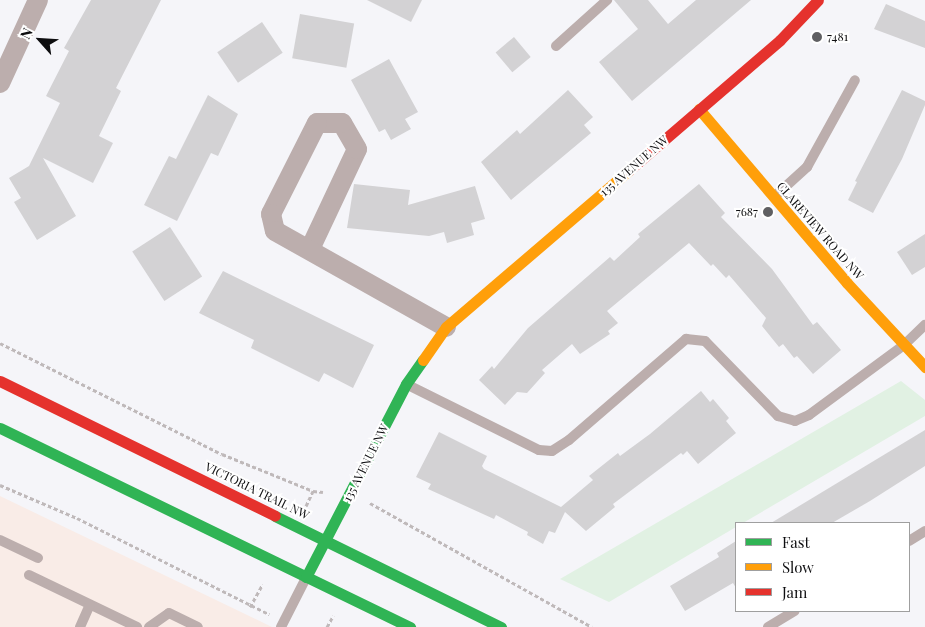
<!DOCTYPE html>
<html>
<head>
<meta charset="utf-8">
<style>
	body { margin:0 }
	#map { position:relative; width:925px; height:627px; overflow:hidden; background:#f5f5f9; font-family:"Playfair Display",serif }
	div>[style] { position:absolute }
	.commercial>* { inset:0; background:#f9ece7 }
	.green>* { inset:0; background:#e1f1e3 }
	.building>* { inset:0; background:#d3d2d4; transform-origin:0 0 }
	.path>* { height:3px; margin-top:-1.5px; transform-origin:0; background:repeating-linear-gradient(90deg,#bfb9ba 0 4px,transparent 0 6.5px) }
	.lane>* { height:10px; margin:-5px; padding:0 5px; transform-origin:5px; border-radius:5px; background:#bcaead }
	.street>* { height:20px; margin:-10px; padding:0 10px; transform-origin:10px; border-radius:10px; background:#bcaead }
	.fast>* { height:11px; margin:-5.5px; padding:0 5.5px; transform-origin:5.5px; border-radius:5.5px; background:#30b455 }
	.slow>* { height:11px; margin:-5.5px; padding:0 5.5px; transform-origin:5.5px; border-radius:5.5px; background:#ff9f0a }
	.jam>* { height:11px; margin:-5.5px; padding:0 5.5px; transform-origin:5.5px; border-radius:5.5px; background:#e5322d }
	.dots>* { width:14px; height:14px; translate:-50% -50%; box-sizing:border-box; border:2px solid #fff; border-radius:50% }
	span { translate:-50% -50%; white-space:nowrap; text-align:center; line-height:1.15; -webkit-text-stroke:4px #fff; paint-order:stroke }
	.poi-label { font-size:12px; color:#0e0e10 }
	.left { translate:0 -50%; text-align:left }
	.right { translate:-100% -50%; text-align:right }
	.street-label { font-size:12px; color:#0e0e10 }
	.legend { position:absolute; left:735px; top:522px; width:175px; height:90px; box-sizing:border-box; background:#fff; border:1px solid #9f9f9f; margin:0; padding:6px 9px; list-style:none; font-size:15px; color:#0e0e10 }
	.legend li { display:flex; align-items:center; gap:10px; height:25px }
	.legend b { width:25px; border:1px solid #9f9f9f }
	.north { position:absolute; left:15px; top:15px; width:50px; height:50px; -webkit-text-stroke:4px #fff; paint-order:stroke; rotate:296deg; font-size:14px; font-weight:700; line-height:20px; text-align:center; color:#0e0e10 }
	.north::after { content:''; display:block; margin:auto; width:18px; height:22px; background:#0e0e10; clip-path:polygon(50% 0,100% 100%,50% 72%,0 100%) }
</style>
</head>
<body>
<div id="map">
	<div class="commercial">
		<i style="clip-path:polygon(0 496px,272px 627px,0 627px)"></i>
	</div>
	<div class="green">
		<i style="clip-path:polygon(901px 381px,925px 400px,925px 416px,743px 523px,736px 523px,736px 527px,609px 602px,560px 579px)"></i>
	</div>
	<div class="building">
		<i style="clip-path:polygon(91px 0,161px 0,116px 88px,121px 91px,99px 136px,113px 143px,93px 183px,43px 158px,76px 216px,37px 240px,14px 202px,21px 198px,9px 178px,29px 166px,60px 103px,46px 96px,69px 51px,64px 48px)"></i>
		<i style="clip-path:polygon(367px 0,422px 0,411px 22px)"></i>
		<i style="clip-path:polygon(614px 0,648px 0,668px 24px,696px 0,751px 0,632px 101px,599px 62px,638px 29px)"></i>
		<i style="clip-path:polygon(886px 4px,925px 21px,925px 48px,874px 29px)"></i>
		<i style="left:300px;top:14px;width:55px;height:45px;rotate:10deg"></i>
		<i style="left:262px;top:22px;width:37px;height:54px;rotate:56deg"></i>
		<i style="left:514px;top:37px;width:26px;height:24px;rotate:50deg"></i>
		<i style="clip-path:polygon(389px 59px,418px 112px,405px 119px,411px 129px,391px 140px,385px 129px,379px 132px,351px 80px)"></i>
		<i style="clip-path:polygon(568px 90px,593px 117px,584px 125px,591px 133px,511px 200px,481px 162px,517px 130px,520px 134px)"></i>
		<i style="clip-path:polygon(902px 90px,925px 101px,925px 105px,902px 159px,873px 213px,848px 200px,857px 182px,855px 181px)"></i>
		<i style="clip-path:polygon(208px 95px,238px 114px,218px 156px,211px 153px,177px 221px,144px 205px,169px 156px,176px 159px)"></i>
		<i style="clip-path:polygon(354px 184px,410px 190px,408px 205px,475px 186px,485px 219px,471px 223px,474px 235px,447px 243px,444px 232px,429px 236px,347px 228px)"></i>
		<i style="clip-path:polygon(699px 184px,725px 213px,721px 217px,772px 269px,813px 325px,817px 322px,841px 350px,813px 374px,797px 356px,794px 358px,783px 344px,779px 347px,762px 326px,766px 318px,729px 275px,726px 278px,713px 264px,711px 266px,689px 243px,607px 311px,618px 323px,608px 331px,610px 334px,580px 354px,572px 344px,542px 370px,545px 373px,527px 393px,517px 392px,505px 405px,479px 380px,492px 366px,494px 369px,528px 328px,610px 257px,614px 261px,640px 237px,638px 234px)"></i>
		<i style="left:170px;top:227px;width:59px;height:45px;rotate:57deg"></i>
		<i style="clip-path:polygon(925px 234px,925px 267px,912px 275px,897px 252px)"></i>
		<i style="clip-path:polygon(223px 271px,374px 345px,353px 388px,324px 373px,319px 382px,251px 348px,254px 340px,199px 313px)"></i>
		<i style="clip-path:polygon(701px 391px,710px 402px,713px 399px,729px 418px,726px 421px,736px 433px,698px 464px,687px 451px,683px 455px,681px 453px,613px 504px,615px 507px,586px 531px,565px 512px,555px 533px,549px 531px,543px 544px,527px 535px,528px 532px,496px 515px,494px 519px,428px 489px,431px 484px,416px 477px,439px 432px,487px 456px,482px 466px,484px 469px,561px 507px,593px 480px,589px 476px,618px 453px,620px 456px,650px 434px)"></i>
		<i style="clip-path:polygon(925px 430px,925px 466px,870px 501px,832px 523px,771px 523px)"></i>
		<i style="clip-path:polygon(736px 541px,736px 588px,733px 583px,685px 611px,670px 586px,719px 557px,717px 553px)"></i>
	</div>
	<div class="path">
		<i style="left:0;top:343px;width:248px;rotate:26.6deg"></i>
		<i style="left:222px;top:454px;width:98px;rotate:22.1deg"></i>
		<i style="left:313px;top:491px;width:10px;rotate:6deg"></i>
		<i style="left:0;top:485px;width:84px;rotate:23.2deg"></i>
		<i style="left:77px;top:518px;width:215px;rotate:26.6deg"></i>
		<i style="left:370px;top:503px;width:254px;rotate:29.2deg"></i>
		<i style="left:306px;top:506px;width:17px;rotate:-65deg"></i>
		<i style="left:250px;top:607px;width:26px;rotate:-61deg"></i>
		<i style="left:327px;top:627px;width:13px;rotate:-61deg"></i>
	</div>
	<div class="lane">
		<i style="left:556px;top:46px;width:69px;rotate:-42deg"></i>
		<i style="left:774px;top:197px;width:45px;rotate:-42.3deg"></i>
		<i style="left:807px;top:167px;width:99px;rotate:-61.1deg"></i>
		<i style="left:408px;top:385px;width:146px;rotate:26.4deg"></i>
		<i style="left:539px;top:450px;width:13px;rotate:4deg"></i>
		<i style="left:552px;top:451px;width:20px;rotate:-33deg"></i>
		<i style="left:569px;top:440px;width:155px;rotate:-40.8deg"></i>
		<i style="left:686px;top:339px;width:19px;rotate:6deg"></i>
		<i style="left:705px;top:341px;width:105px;rotate:45.8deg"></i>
		<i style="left:778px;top:416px;width:18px;rotate:16deg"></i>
		<i style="left:795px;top:421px;width:15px;rotate:-23deg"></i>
		<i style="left:809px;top:415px;width:118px;rotate:-36.4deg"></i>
		<i style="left:904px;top:345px;width:29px;rotate:-44deg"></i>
		<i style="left:0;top:540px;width:42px;rotate:25.3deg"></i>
		<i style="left:909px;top:541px;width:19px;rotate:-32deg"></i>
		<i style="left:29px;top:575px;width:120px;rotate:25.7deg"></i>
		<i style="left:80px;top:627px;width:24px;rotate:-66deg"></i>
		<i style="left:149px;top:627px;width:24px;rotate:-35deg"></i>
		<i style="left:169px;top:613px;width:32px;rotate:26deg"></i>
		<i style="left:281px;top:627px;width:55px;rotate:-63deg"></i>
		<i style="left:768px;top:627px;width:31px;rotate:-31deg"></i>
	</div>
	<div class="street">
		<i style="left:0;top:83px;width:91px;rotate:-65.4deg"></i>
		<i style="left:310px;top:249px;width:110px;rotate:-64.8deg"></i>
		<i style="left:357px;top:149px;width:30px;rotate:-120deg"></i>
		<i style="left:342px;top:123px;width:25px;rotate:180deg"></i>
		<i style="left:317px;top:123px;width:102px;rotate:116.8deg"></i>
		<i style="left:271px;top:214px;width:17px;rotate:77deg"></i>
		<i style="left:275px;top:231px;width:196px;rotate:29.3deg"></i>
	</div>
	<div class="fast">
		<i style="left:0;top:428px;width:456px;rotate:25.9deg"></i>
		<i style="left:275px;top:516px;width:252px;rotate:26.2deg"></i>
		<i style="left:306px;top:577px;width:217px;rotate:-62.6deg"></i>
		<i style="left:406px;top:384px;width:29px;rotate:-55deg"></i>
	</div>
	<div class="slow">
		<i style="left:699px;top:109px;width:228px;rotate:49.6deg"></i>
		<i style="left:847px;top:283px;width:115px;rotate:47.1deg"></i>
		<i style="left:423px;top:360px;width:40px;rotate:-55.1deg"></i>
		<i style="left:446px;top:327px;width:241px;rotate:-40.6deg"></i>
	</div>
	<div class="jam">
		<i style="left:629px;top:170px;width:199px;rotate:-40.7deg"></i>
		<i style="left:780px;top:40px;width:55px;rotate:-46.5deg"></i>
		<i style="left:0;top:381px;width:306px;rotate:26.1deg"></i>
	</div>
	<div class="dots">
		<i style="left:817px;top:37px;background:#5f5f62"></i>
		<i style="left:768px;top:212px;background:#5f5f62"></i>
	</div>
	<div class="poi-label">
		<span class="left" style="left:827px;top:37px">7481</span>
		<span class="right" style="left:758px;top:212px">7687</span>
	</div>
	<div class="street-label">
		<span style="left:634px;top:166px;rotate:-41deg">135 AVENUE NW</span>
		<span style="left:820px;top:231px;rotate:49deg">CLAREVIEW ROAD NW</span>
		<span style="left:366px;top:463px;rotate:-63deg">135 AVENUE NW</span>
		<span style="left:257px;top:491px;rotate:26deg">VICTORIA TRAIL NW</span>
	</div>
	<ul class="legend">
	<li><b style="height:6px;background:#30b455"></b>Fast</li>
	<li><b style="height:6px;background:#ff9f0a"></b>Slow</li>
	<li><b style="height:6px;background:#e5322d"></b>Jam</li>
	</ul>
	<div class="north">N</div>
</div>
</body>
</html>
